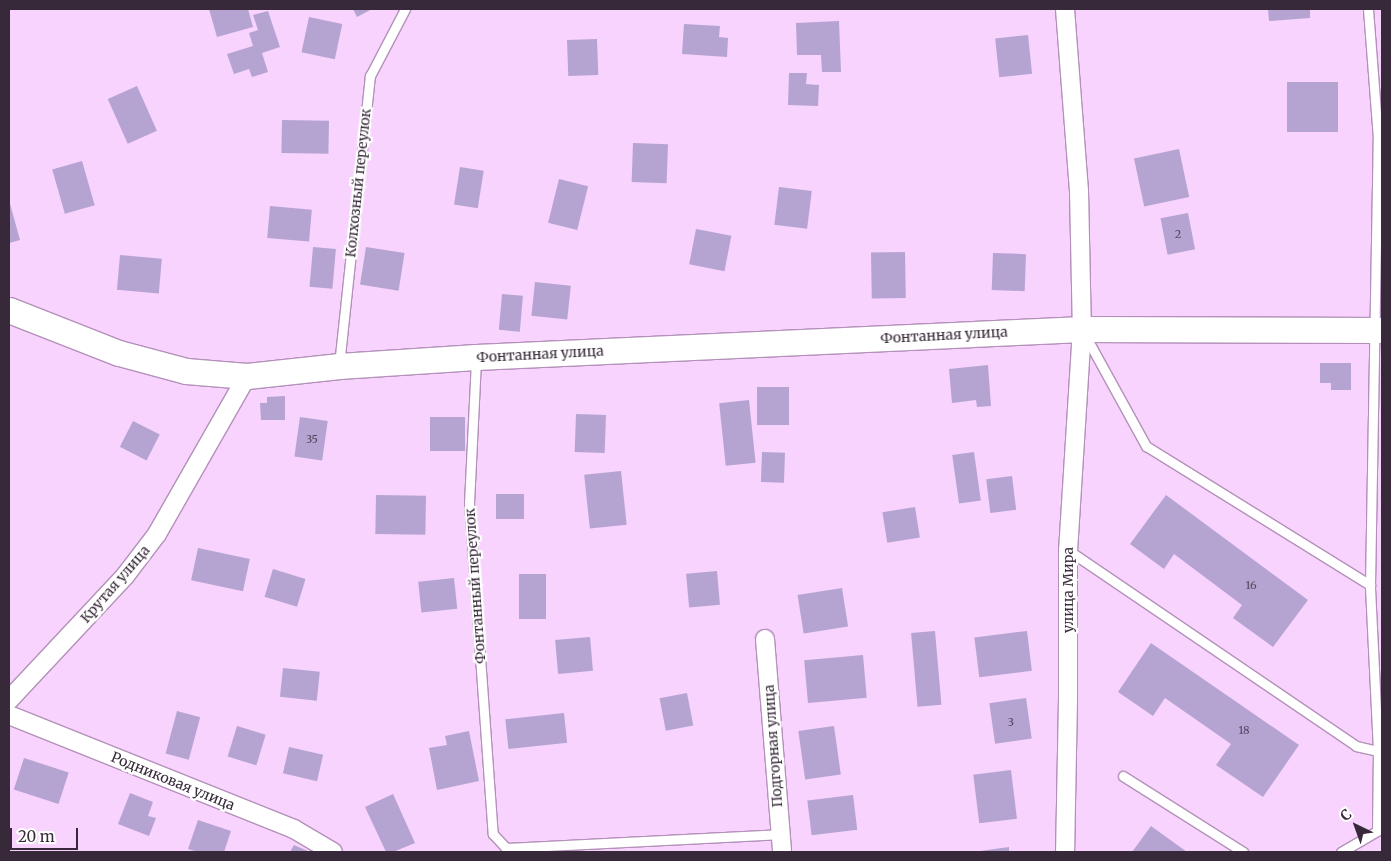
<!DOCTYPE html>
<html>
<head>
<meta charset="utf-8">
<style>
	body { margin:0 }
	#map { position:relative; width:1391px; height:861px; overflow:hidden; background:#f7d3fd; font-family:Merriweather,serif }
	div>[style] { position:absolute }
	.building>* { inset:0; background:#b5a4d2; transform-origin:0 0 }
	.roads { filter:drop-shadow(1px 0 #b391b9) drop-shadow(-1px 0 #b391b9) drop-shadow(0 1px #b391b9) drop-shadow(0 -1px #b391b9) }
	.lane>* { height:9px; margin:-4.5px; padding:0 4.5px; transform-origin:4.5px; border-radius:4.5px; background:#fff }
	.street>* { height:18px; margin:-9px; padding:0 9px; transform-origin:9px; border-radius:9px; background:#fff }
	.secondary>* { height:25px; margin:-12.5px; padding:0 12.5px; transform-origin:12.5px; border-radius:12.5px; background:#fff }
	span { translate:-50% -50%; white-space:nowrap; text-align:center; line-height:1.15; -webkit-text-stroke:4.5px #fff; paint-order:stroke }
	.number-label { font-size:11px; color:#56485f }
	.number-label span { -webkit-text-stroke-width:0 }
	.street-label { font-size:14px; color:#372939 }
	.frame { position:absolute; inset:0; border:10px solid #372939; pointer-events:none }
	.north { position:absolute; left:1331px; top:801px; width:50px; height:50px; -webkit-text-stroke:4px #fff; paint-order:stroke; rotate:318deg; font-size:14px; font-weight:700; line-height:20px; text-align:center; color:#372939 }
	.north::after { content:''; display:block; margin:auto; width:18px; height:22px; background:#372939; clip-path:polygon(50% 0,100% 100%,50% 72%,0 100%) }
	.scale { position:absolute; left:10px; top:828px; width:68px; height:22px; box-sizing:border-box; border:2px solid #372939; border-top:0; padding-left:6px; font-size:15px; line-height:18px; white-space:nowrap; color:#372939; -webkit-text-stroke:4px #fff; paint-order:stroke }
</style>
</head>
<body>
<div id="map">
	<div class="building">
		<i style="clip-path:polygon(209px 9px,248px 9px,253px 27px,217px 37px)"></i>
		<i style="clip-path:polygon(353px 9px,372px 9px,357px 17px)"></i>
		<i style="clip-path:polygon(1268px 9px,1310px 9px,1310px 18px,1269px 21px)"></i>
		<i style="clip-path:polygon(268px 11px,280px 47px,262px 53px,268px 72px,252px 77px,249px 69px,234px 74px,227px 54px,253px 46px,249px 33px,258px 30px,253px 15px)"></i>
		<i style="left:309px;top:17px;width:34px;height:36px;rotate:12deg"></i>
		<i style="clip-path:polygon(839px 21px,841px 72px,822px 72px,821px 55px,797px 55px,796px 23px)"></i>
		<i style="clip-path:polygon(684px 24px,720px 26px,719px 37px,728px 38px,727px 57px,682px 54px)"></i>
		<i style="left:1028px;top:35px;width:39px;height:33px;rotate:84deg"></i>
		<i style="left:597px;top:39px;width:36px;height:30px;rotate:88deg"></i>
		<i style="clip-path:polygon(789px 73px,807px 73px,806px 84px,819px 85px,818px 106px,788px 105px)"></i>
		<i style="left:1338px;top:82px;width:50px;height:51px;rotate:90deg"></i>
		<i style="left:137px;top:86px;width:49px;height:32px;rotate:66deg"></i>
		<i style="left:282px;top:120px;width:47px;height:33px;rotate:1deg"></i>
		<i style="left:633px;top:143px;width:35px;height:39px;rotate:2deg"></i>
		<i style="left:1179px;top:149px;width:49px;height:46px;rotate:78deg"></i>
		<i style="left:82px;top:161px;width:46px;height:31px;rotate:74deg"></i>
		<i style="left:460px;top:167px;width:24px;height:38px;rotate:9deg"></i>
		<i style="left:559px;top:179px;width:30px;height:45px;rotate:14deg"></i>
		<i style="left:779px;top:187px;width:33px;height:38px;rotate:7deg"></i>
		<i style="clip-path:polygon(9px 200px,20px 240px,9px 243px)"></i>
		<i style="left:270px;top:206px;width:42px;height:32px;rotate:5deg"></i>
		<i style="left:1188px;top:213px;width:37px;height:28px;rotate:79deg"></i>
		<i style="left:696px;top:229px;width:36px;height:36px;rotate:11deg"></i>
		<i style="left:313px;top:247px;width:23px;height:40px;rotate:5deg"></i>
		<i style="left:366px;top:247px;width:39px;height:38px;rotate:9deg"></i>
		<i style="left:905px;top:252px;width:46px;height:34px;rotate:89deg"></i>
		<i style="left:993px;top:253px;width:33px;height:37px;rotate:2deg"></i>
		<i style="left:120px;top:255px;width:42px;height:35px;rotate:5deg"></i>
		<i style="left:535px;top:282px;width:36px;height:34px;rotate:6deg"></i>
		<i style="left:502px;top:294px;width:21px;height:36px;rotate:5deg"></i>
		<i style="clip-path:polygon(1320px 363px,1351px 363px,1351px 390px,1331px 390px,1331px 383px,1320px 383px)"></i>
		<i style="clip-path:polygon(988px 365px,991px 406px,977px 407px,976px 400px,952px 403px,949px 369px)"></i>
		<i style="left:757px;top:387px;width:32px;height:38px"></i>
		<i style="clip-path:polygon(285px 396px,285px 420px,261px 420px,260px 403px,267px 403px,267px 397px)"></i>
		<i style="left:749px;top:400px;width:63px;height:30px;rotate:84deg"></i>
		<i style="left:576px;top:414px;width:30px;height:38px;rotate:2deg"></i>
		<i style="left:300px;top:417px;width:28px;height:40px;rotate:8deg"></i>
		<i style="left:465px;top:417px;width:34px;height:35px;rotate:90deg"></i>
		<i style="left:133px;top:421px;width:30px;height:29px;rotate:27deg"></i>
		<i style="left:762px;top:452px;width:23px;height:30px;rotate:2deg"></i>
		<i style="left:974px;top:452px;width:49px;height:22px;rotate:82deg"></i>
		<i style="left:621px;top:471px;width:54px;height:37px;rotate:84deg"></i>
		<i style="left:1012px;top:476px;width:34px;height:26px;rotate:83deg"></i>
		<i style="left:496px;top:494px;width:28px;height:25px"></i>
		<i style="left:376px;top:495px;width:50px;height:39px;rotate:1deg"></i>
		<i style="clip-path:polygon(1166px 495px,1308px 600px,1273px 647px,1233px 618px,1242px 605px,1174px 554px,1164px 569px,1130px 544px)"></i>
		<i style="left:915px;top:507px;width:31px;height:33px;rotate:81deg"></i>
		<i style="left:198px;top:548px;width:53px;height:33px;rotate:12deg"></i>
		<i style="left:273px;top:569px;width:34px;height:29px;rotate:17deg"></i>
		<i style="left:717px;top:571px;width:34px;height:31px;rotate:85deg"></i>
		<i style="left:519px;top:574px;width:27px;height:45px"></i>
		<i style="left:454px;top:578px;width:31px;height:36px;rotate:84deg"></i>
		<i style="left:842px;top:588px;width:39px;height:45px;rotate:81deg"></i>
		<i style="left:935px;top:631px;width:74px;height:24px;rotate:85deg"></i>
		<i style="left:1027px;top:631px;width:40px;height:53px;rotate:83deg"></i>
		<i style="left:590px;top:637px;width:34px;height:35px;rotate:85deg"></i>
		<i style="clip-path:polygon(1151px 643px,1299px 745px,1263px 797px,1216px 765px,1231px 744px,1165px 698px,1153px 716px,1118px 692px)"></i>
		<i style="left:863px;top:655px;width:43px;height:59px;rotate:85deg"></i>
		<i style="left:283px;top:668px;width:37px;height:29px;rotate:6deg"></i>
		<i style="left:687px;top:693px;width:33px;height:28px;rotate:79deg"></i>
		<i style="left:1026px;top:698px;width:41px;height:37px;rotate:82deg"></i>
		<i style="left:177px;top:711px;width:24px;height:44px;rotate:15deg"></i>
		<i style="left:564px;top:713px;width:30px;height:59px;rotate:84deg"></i>
		<i style="left:237px;top:726px;width:30px;height:32px;rotate:17deg"></i>
		<i style="left:834px;top:726px;width:49px;height:36px;rotate:82deg"></i>
		<i style="clip-path:polygon(469px 731px,479px 781px,437px 790px,429px 748px,447px 745px,445px 736px)"></i>
		<i style="left:289px;top:747px;width:35px;height:27px;rotate:13deg"></i>
		<i style="left:24px;top:758px;width:47px;height:33px;rotate:18deg"></i>
		<i style="left:1011px;top:770px;width:49px;height:38px;rotate:83deg"></i>
		<i style="clip-path:polygon(130px 793px,153px 802px,148px 816px,156px 818px,149px 836px,118px 824px)"></i>
		<i style="clip-path:polygon(393px 794px,415px 843px,393px 852px,386px 852px,365px 807px)"></i>
		<i style="left:853px;top:795px;width:35px;height:46px;rotate:83deg"></i>
		<i style="clip-path:polygon(198px 820px,231px 831px,224px 852px,198px 852px,188px 849px)"></i>
		<i style="clip-path:polygon(1151px 826px,1187px 852px,1132px 852px)"></i>
		<i style="clip-path:polygon(294px 845px,310px 852px,290px 852px)"></i>
		<i style="clip-path:polygon(1009px 847px,1009px 852px,980px 852px,980px 851px)"></i>
	</div>
	<div class="roads">
		<div class="lane">
			<i style="left:1085px;top:335px;width:127px;rotate:61.2deg"></i>
			<i style="left:1146px;top:446px;width:264px;rotate:31.8deg"></i>
			<i style="left:476px;top:360px;width:143px;rotate:92.8deg"></i>
			<i style="left:469px;top:503px;width:332px;rotate:85.9deg"></i>
			<i style="left:493px;top:834px;width:19px;rotate:47deg"></i>
			<i style="left:506px;top:848px;width:273px;rotate:-2.9deg"></i>
			<i style="left:339px;top:365px;width:291px;rotate:-83.9deg"></i>
			<i style="left:370px;top:76px;width:76px;rotate:-62.4deg"></i>
			<i style="left:1068px;top:550px;width:348px;rotate:34.2deg"></i>
			<i style="left:1356px;top:746px;width:23px;rotate:13deg"></i>
			<i style="left:1123px;top:776px;width:142px;rotate:32.3deg"></i>
			<i style="left:1341px;top:852px;width:42px;rotate:-30.3deg"></i>
			<i style="left:1377px;top:831px;width:80px;rotate:-89.3deg"></i>
			<i style="left:1378px;top:751px;width:166px;rotate:-92.8deg"></i>
			<i style="left:1370px;top:585px;width:446px;rotate:-89deg"></i>
			<i style="left:1378px;top:139px;width:130px;rotate:-94.4deg"></i>
		</div>
		<div class="street">
			<i style="left:1065px;top:9px;width:183px;rotate:85.6deg"></i>
			<i style="left:1079px;top:191px;width:138px;rotate:88.8deg"></i>
			<i style="left:1082px;top:329px;width:221px;rotate:93.6deg"></i>
			<i style="left:1068px;top:550px;width:149px;rotate:90deg"></i>
			<i style="left:1068px;top:699px;width:153px;rotate:91.1deg"></i>
			<i style="left:765px;top:639px;width:214px;rotate:85.4deg"></i>
			<i style="left:9px;top:700px;width:170px;rotate:-46.9deg"></i>
			<i style="left:125px;top:576px;width:53px;rotate:-52.7deg"></i>
			<i style="left:157px;top:534px;width:182px;rotate:-60.3deg"></i>
			<i style="left:9px;top:715px;width:307px;rotate:21.8deg"></i>
			<i style="left:294px;top:829px;width:45px;rotate:30.5deg"></i>
		</div>
		<div class="secondary">
			<i style="left:9px;top:310px;width:118px;rotate:21.4deg"></i>
			<i style="left:119px;top:353px;width:69px;rotate:15deg"></i>
			<i style="left:186px;top:371px;width:61px;rotate:4.7deg"></i>
			<i style="left:247px;top:376px;width:93px;rotate:-6.2deg"></i>
			<i style="left:339px;top:366px;width:137px;rotate:-3.8deg"></i>
			<i style="left:476px;top:357px;width:607px;rotate:-2.65deg"></i>
			<i style="left:1082px;top:329px;width:300px;rotate:0.2deg"></i>
		</div>
	</div>
	<div class="number-label">
		<span style="left:1178px;top:234px">2</span>
		<span style="left:312px;top:439px">35</span>
		<span style="left:1251px;top:585px">16</span>
		<span style="left:1011px;top:722px">3</span>
		<span style="left:1244px;top:730px">18</span>
	</div>
	<div class="street-label">
		<span style="left:358px;top:183px;rotate:-84deg">Колхозный переулок</span>
		<span style="left:944px;top:335px;rotate:-3deg">Фонтанная улица</span>
		<span style="left:540px;top:354px;rotate:-3deg">Фонтанная улица</span>
		<span style="left:115px;top:584px;rotate:-49deg">Крутая улица</span>
		<span style="left:475px;top:586px;rotate:-94deg">Фонтанный переулок</span>
		<span style="left:1068px;top:590px;rotate:-90deg">улица Мира</span>
		<span style="left:773px;top:746px;rotate:-94deg">Подгорная улица</span>
		<span style="left:173px;top:781px;rotate:22deg">Родниковая улица</span>
	</div>
	<div class="frame"></div>
	<div class="north">С</div>
	<div class="scale">20 m</div>
</div>
</body>
</html>
